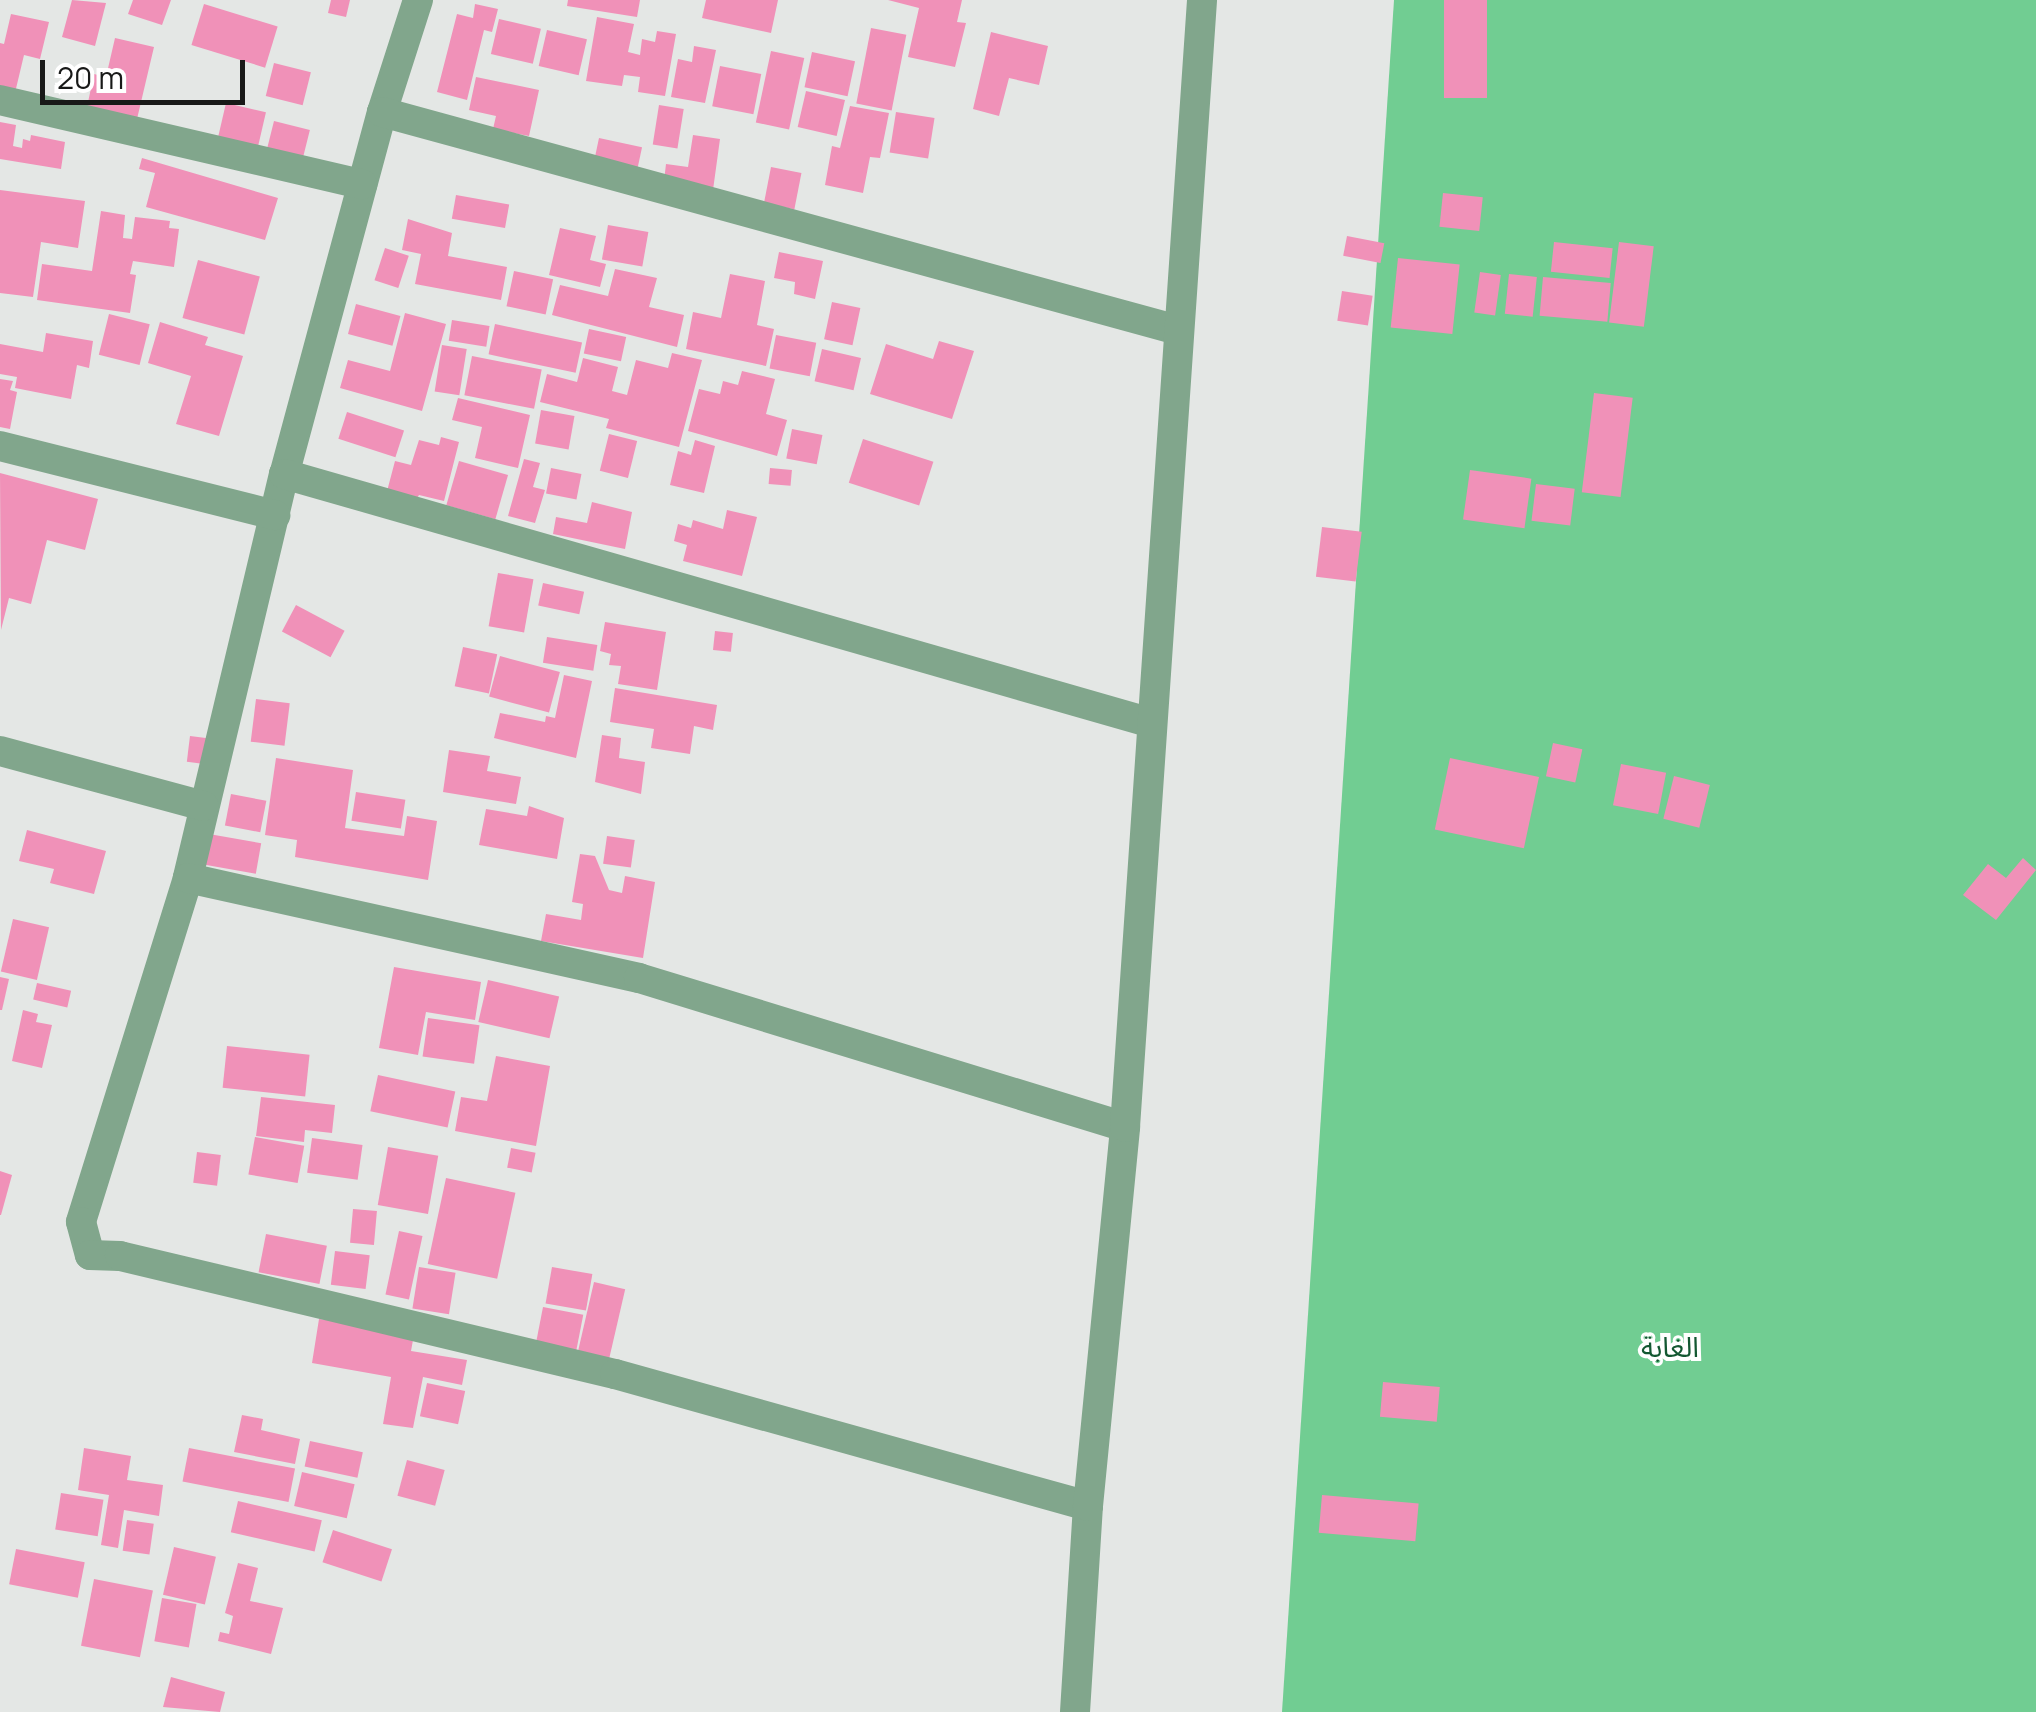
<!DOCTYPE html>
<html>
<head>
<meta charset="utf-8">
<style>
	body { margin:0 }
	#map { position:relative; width:2036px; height:1712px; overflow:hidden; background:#e4e7e5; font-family:Manrope,"Noto Sans Arabic",sans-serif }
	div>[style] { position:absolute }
	.forest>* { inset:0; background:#71cd92 }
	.building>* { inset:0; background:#f091b8; transform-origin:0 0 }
	.minor>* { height:30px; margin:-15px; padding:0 15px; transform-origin:15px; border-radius:15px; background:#81a68c }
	span { translate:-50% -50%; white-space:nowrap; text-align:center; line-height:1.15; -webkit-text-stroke:8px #fff; paint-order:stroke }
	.park-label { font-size:28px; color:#135832 }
	.scale { position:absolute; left:40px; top:60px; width:205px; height:45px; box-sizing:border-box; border:5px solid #181918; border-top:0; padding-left:12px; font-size:30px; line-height:35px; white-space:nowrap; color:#181918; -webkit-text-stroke:8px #fff; paint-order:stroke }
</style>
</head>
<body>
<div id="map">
	<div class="forest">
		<i style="clip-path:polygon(1394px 0,2036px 0,2036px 1712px,1282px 1712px)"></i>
	</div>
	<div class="building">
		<i style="clip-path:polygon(72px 0,106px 3px,95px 46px,62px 37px)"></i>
		<i style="clip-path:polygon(133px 0,171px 0,162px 25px,128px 14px)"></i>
		<i style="clip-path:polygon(331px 0,350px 0,346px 17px,328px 13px)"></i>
		<i style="clip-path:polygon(568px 0,640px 0,637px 17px,567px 6px)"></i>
		<i style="clip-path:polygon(706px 0,778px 0,771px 33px,702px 18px)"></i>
		<i style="clip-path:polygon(962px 0,957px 22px,966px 23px,955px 67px,908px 57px,919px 8px,888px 0)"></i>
		<i style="left:1444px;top:0;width:43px;height:98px"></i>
		<i style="left:204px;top:4px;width:77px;height:43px;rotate:17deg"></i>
		<i style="clip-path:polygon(475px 4px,498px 9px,492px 32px,484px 30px,467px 100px,437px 92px,457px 14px,473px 18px)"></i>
		<i style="clip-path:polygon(11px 14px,49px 22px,40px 59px,24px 55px,14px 97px,0 94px,0 43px,4px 44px)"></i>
		<i style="clip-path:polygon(597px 17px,634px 24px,628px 52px,640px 55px,642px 39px,655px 42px,657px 31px,676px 34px,665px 96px,638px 92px,640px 77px,624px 75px,622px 86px,586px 81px)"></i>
		<i style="left:499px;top:19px;width:43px;height:36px;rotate:13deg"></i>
		<i style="left:871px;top:28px;width:36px;height:77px;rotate:11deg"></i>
		<i style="left:547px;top:30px;width:41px;height:37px;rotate:13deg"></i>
		<i style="clip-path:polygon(991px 32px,1048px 46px,1039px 85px,1009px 78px,999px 116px,973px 109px)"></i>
		<i style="clip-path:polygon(115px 38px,154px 47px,137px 119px,87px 107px,94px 74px,106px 77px)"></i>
		<i style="clip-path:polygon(694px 46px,716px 50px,705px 103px,671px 97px,678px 59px,692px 62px)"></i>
		<i style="left:771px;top:51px;width:34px;height:73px;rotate:12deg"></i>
		<i style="left:812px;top:52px;width:44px;height:36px;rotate:12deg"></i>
		<i style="left:274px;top:63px;width:38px;height:34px;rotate:14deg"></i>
		<i style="left:720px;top:66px;width:42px;height:41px;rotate:11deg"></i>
		<i style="clip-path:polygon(476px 77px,539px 90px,529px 136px,493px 129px,496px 116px,469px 110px)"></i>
		<i style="left:806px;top:91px;width:40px;height:37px;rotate:13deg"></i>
		<i style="left:226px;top:103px;width:41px;height:35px;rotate:13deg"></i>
		<i style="left:659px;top:105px;width:25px;height:40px;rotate:9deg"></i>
		<i style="clip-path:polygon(850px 106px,889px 113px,880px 158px,870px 157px,863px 193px,825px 185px,832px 146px,840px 148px)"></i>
		<i style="left:896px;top:112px;width:39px;height:41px;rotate:9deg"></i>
		<i style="left:274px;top:121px;width:37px;height:31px;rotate:14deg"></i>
		<i style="clip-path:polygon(0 122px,16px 125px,13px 146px,22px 148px,23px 139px,30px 141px,31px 135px,65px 142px,61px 169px,0 159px)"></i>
		<i style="clip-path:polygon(693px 135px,720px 139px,713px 190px,664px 181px,666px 164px,688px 167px)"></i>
		<i style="left:599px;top:138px;width:44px;height:28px;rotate:12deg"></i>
		<i style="clip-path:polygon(142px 158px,278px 198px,265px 240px,146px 207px,155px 173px,139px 169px)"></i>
		<i style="left:771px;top:167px;width:31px;height:37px;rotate:11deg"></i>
		<i style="clip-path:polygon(0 190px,85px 201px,78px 248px,41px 242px,33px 297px,0 293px)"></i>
		<i style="left:1443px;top:193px;width:40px;height:34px;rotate:6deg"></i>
		<i style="left:456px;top:195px;width:54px;height:24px;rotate:10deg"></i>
		<i style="clip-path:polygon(101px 211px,125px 215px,123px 238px,132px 239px,135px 217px,170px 221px,169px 228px,179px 229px,174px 267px,133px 261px,130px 274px,136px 275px,130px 313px,37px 300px,42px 264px,92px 271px)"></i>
		<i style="clip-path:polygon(408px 219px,452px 233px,448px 256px,507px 267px,501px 300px,415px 284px,421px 254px,402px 250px)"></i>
		<i style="left:608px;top:225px;width:41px;height:35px;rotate:10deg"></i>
		<i style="clip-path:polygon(560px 228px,596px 236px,590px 260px,606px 264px,600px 287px,549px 275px)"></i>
		<i style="left:1347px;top:236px;width:38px;height:20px;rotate:11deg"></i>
		<i style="left:1554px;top:242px;width:59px;height:30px;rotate:6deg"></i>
		<i style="left:1619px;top:242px;width:35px;height:81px;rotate:7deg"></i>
		<i style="left:385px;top:248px;width:25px;height:34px;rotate:18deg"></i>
		<i style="clip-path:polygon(779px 252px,823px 261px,815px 299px,794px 294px,795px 282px,774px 278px)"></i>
		<i style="left:1398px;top:258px;width:62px;height:70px;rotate:6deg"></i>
		<i style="left:198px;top:260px;width:64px;height:60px;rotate:15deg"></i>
		<i style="clip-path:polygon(615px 269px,657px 278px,649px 307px,684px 315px,677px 347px,552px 315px,560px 285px,608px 296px)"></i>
		<i style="left:514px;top:271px;width:40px;height:36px;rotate:12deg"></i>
		<i style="left:1480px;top:272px;width:21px;height:41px;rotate:8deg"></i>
		<i style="clip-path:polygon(730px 274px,765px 281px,757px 325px,774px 329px,766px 366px,686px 349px,693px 312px,721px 318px)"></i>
		<i style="left:1509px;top:274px;width:28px;height:40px;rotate:6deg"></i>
		<i style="left:1543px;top:277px;width:68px;height:39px;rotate:5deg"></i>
		<i style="left:1342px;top:291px;width:31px;height:30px;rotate:9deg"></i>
		<i style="left:832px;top:302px;width:29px;height:38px;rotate:12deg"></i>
		<i style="left:356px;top:304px;width:46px;height:31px;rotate:15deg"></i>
		<i style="clip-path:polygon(405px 313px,446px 324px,422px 411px,340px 388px,348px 360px,390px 371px)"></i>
		<i style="left:109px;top:314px;width:42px;height:42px;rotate:14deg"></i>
		<i style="left:452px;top:320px;width:38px;height:21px;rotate:9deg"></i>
		<i style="clip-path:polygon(160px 322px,208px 337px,205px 345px,243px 356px,219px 436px,176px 424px,191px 376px,148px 363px)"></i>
		<i style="left:495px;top:324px;width:89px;height:31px;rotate:12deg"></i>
		<i style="left:589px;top:329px;width:38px;height:25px;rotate:12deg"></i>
		<i style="clip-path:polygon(46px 333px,93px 341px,89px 368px,77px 365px,71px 399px,15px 388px,17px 377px,0 374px,0 344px,43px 352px)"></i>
		<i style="left:776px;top:335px;width:41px;height:34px;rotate:11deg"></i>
		<i style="clip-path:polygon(939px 341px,974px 351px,952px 419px,870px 394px,886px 344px,933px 359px)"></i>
		<i style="left:442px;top:345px;width:25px;height:47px;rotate:9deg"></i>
		<i style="left:822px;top:349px;width:40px;height:33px;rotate:13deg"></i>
		<i style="clip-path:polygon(672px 353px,702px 360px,679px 447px,606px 428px,609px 419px,540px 402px,547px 374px,577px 382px,583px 358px,618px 367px,612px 391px,627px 395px,636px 360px,668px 368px)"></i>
		<i style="left:472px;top:356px;width:71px;height:40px;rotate:11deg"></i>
		<i style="clip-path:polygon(742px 371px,775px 379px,766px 414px,787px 420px,777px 456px,688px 431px,699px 389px,720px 394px,723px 381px,738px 385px)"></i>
		<i style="clip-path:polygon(0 379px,13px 381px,10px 390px,17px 392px,10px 429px,0 427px)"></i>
		<i style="left:1594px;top:393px;width:39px;height:100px;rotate:7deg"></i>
		<i style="clip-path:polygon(458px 398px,530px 415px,518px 468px,475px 458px,482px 427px,452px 420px)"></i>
		<i style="left:541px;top:410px;width:34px;height:34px;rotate:10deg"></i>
		<i style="left:347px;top:412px;width:60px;height:28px;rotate:18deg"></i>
		<i style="left:792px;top:429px;width:31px;height:30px;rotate:11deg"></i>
		<i style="left:609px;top:434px;width:29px;height:38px;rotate:14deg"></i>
		<i style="clip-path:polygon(441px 437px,459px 442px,444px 501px,419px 495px,415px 502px,386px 495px,395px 461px,411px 465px,419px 440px,439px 445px)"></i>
		<i style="left:863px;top:439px;width:74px;height:46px;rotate:18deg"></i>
		<i style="clip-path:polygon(695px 440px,715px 446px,704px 493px,670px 485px,678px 451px,691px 455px)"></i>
		<i style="clip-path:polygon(524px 459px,540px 463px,533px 487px,545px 490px,535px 523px,508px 516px)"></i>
		<i style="left:459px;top:461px;width:51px;height:46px;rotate:16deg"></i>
		<i style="left:551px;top:468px;width:31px;height:26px;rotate:11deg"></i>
		<i style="left:770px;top:468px;width:22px;height:16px;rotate:5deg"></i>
		<i style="left:1470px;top:470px;width:62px;height:50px;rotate:8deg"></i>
		<i style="clip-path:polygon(0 473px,98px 499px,85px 550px,47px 540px,31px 604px,9px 598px,1px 630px)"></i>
		<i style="left:1536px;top:484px;width:39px;height:37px;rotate:7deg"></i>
		<i style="clip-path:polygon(592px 502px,632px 512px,625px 549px,553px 534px,556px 517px,587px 523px)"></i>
		<i style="clip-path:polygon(727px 510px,757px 517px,742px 576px,683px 561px,687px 545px,674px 541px,678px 524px,691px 528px,693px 520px,723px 529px)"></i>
		<i style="left:1322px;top:527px;width:40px;height:50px;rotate:7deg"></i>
		<i style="left:498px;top:573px;width:36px;height:54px;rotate:10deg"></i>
		<i style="left:543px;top:583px;width:42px;height:23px;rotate:12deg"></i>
		<i style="left:296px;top:605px;width:55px;height:30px;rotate:28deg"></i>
		<i style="clip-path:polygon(605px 622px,666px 632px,657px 690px,618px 684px,621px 666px,609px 665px,611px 654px,600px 651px)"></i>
		<i style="left:715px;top:631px;width:18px;height:19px;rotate:6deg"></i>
		<i style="left:547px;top:637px;width:51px;height:26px;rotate:9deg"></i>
		<i style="left:463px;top:647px;width:35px;height:40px;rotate:12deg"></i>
		<i style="left:500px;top:656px;width:62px;height:42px;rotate:15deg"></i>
		<i style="clip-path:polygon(564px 675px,592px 681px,576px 758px,494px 738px,500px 713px,545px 722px,546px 716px,555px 718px)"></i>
		<i style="clip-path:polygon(615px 688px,717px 705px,713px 730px,694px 726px,690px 754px,651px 748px,654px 729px,610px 722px)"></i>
		<i style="left:256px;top:699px;width:34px;height:43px;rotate:7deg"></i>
		<i style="clip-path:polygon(602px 735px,621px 738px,619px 758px,645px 762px,641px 794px,595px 782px)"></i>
		<i style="left:190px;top:736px;width:24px;height:26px;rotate:7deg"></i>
		<i style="left:1553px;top:743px;width:30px;height:34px;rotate:12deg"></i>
		<i style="clip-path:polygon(449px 750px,490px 756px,487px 771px,521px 777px,516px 804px,443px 792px)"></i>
		<i style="clip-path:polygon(276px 758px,353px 770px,345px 828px,404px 836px,407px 816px,437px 821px,428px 880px,295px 857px,297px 840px,265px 835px)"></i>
		<i style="left:1450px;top:758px;width:91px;height:73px;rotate:12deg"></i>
		<i style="left:1621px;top:764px;width:46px;height:42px;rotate:11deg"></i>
		<i style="left:1674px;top:776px;width:37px;height:44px;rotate:14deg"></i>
		<i style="left:356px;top:792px;width:50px;height:29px;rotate:9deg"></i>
		<i style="left:231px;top:794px;width:36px;height:32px;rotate:11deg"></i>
		<i style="clip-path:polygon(529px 806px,564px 818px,557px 859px,479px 845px,486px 809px,527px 816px)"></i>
		<i style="clip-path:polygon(27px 830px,106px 851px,94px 894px,50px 883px,54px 869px,19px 861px)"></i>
		<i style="left:209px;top:834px;width:53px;height:31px;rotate:10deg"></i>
		<i style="left:607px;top:836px;width:28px;height:28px;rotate:8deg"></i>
		<i style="clip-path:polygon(580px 854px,595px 856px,609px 890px,622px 893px,625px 876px,655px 882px,643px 958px,541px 941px,546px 914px,581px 920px,583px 904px,572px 902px)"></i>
		<i style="clip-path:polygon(2023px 858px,2036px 870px,1996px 920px,1963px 895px,1988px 864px,2006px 878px)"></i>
		<i style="left:13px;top:919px;width:37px;height:54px;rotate:13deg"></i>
		<i style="clip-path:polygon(394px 967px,481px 982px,475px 1020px,426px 1012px,418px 1055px,379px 1048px)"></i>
		<i style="clip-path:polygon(0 977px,9px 979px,2px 1010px,0 1010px)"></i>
		<i style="left:488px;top:980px;width:73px;height:43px;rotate:13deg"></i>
		<i style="left:37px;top:983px;width:35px;height:17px;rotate:13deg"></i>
		<i style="clip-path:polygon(23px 1010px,38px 1014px,36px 1022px,52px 1025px,42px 1068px,12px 1061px)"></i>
		<i style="left:428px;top:1018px;width:52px;height:39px;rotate:8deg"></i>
		<i style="left:227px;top:1046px;width:83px;height:42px;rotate:6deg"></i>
		<i style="clip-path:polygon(496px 1056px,550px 1066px,536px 1146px,455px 1131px,461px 1097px,487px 1101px)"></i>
		<i style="left:378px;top:1075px;width:79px;height:37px;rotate:12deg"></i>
		<i style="clip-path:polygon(261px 1097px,335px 1105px,332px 1133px,305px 1130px,304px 1142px,256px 1136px)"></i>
		<i style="left:255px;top:1137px;width:50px;height:38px;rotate:10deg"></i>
		<i style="left:312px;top:1138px;width:51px;height:35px;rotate:8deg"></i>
		<i style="left:388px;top:1147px;width:51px;height:59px;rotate:10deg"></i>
		<i style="left:511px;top:1148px;width:25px;height:20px;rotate:11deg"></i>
		<i style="left:197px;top:1152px;width:24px;height:31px;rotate:7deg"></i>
		<i style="clip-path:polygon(0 1171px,12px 1175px,1px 1215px,0 1215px)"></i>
		<i style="left:446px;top:1178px;width:71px;height:88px;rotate:12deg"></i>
		<i style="left:353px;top:1209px;width:24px;height:34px;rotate:5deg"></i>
		<i style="left:399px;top:1231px;width:24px;height:65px;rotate:12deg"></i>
		<i style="left:266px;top:1234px;width:62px;height:39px;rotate:11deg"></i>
		<i style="left:335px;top:1251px;width:35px;height:34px;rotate:7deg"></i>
		<i style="left:419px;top:1267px;width:37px;height:42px;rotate:9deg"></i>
		<i style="left:552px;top:1267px;width:41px;height:37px;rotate:10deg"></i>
		<i style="left:594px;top:1282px;width:32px;height:78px;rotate:13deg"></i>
		<i style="left:543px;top:1307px;width:41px;height:40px;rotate:11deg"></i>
		<i style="clip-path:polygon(319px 1319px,415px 1329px,411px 1351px,467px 1360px,462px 1385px,423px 1377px,413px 1428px,383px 1424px,391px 1377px,312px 1363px)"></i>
		<i style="left:1383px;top:1382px;width:57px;height:35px;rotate:5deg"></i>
		<i style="left:427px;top:1383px;width:39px;height:34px;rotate:12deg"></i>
		<i style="clip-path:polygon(242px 1415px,263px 1419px,261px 1430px,300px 1439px,295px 1464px,234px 1452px)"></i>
		<i style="left:310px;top:1441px;width:54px;height:26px;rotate:12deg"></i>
		<i style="clip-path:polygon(84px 1448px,131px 1456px,127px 1480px,163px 1485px,159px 1516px,124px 1510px,118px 1548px,101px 1545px,109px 1495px,78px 1490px)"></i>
		<i style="left:189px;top:1448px;width:108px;height:34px;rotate:11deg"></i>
		<i style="left:407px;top:1460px;width:39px;height:37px;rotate:15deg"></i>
		<i style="left:302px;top:1472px;width:54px;height:35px;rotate:13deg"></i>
		<i style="left:61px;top:1493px;width:43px;height:37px;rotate:9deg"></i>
		<i style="left:1322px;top:1495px;width:97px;height:38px;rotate:5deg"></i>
		<i style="left:238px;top:1501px;width:86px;height:32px;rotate:13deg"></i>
		<i style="left:127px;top:1520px;width:27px;height:31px;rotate:8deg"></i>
		<i style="left:333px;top:1530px;width:62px;height:34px;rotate:18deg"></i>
		<i style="left:174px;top:1547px;width:43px;height:49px;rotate:13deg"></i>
		<i style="left:16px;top:1549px;width:70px;height:36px;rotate:11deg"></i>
		<i style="clip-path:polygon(238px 1563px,258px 1568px,250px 1601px,283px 1608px,271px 1654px,218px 1641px,220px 1632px,229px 1634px,233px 1616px,225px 1613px)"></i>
		<i style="left:94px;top:1579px;width:60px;height:68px;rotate:11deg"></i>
		<i style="left:162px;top:1598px;width:35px;height:44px;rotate:10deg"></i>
		<i style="clip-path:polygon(171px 1677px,225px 1692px,220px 1712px,163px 1707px)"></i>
	</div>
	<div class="minor">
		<i style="left:418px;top:0;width:118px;rotate:107.8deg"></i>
		<i style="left:382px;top:112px;width:375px;rotate:105.1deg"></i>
		<i style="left:284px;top:474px;width:415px;rotate:103.4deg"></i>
		<i style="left:188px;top:878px;width:360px;rotate:107.3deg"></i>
		<i style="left:81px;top:1222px;width:34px;rotate:75deg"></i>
		<i style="left:90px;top:1255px;width:30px;rotate:2deg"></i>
		<i style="left:120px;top:1256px;width:509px;rotate:13.41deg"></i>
		<i style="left:615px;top:1374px;width:491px;rotate:15.6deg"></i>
		<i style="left:0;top:100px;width:372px;rotate:13.1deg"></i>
		<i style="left:382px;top:112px;width:825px;rotate:15.32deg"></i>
		<i style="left:0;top:446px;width:284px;rotate:14.1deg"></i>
		<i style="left:284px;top:474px;width:903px;rotate:16.01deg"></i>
		<i style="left:0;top:751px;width:211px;rotate:15.1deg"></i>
		<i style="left:188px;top:878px;width:462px;rotate:12.5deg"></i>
		<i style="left:639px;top:978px;width:508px;rotate:17.04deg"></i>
		<i style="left:1075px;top:1712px;width:206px;rotate:-86.4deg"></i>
		<i style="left:1088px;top:1506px;width:381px;rotate:-84.4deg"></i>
		<i style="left:1125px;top:1127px;width:1130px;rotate:-86.09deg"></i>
	</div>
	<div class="park-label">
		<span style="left:1670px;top:1346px">الغابة</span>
	</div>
	<div class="scale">20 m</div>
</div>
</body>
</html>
